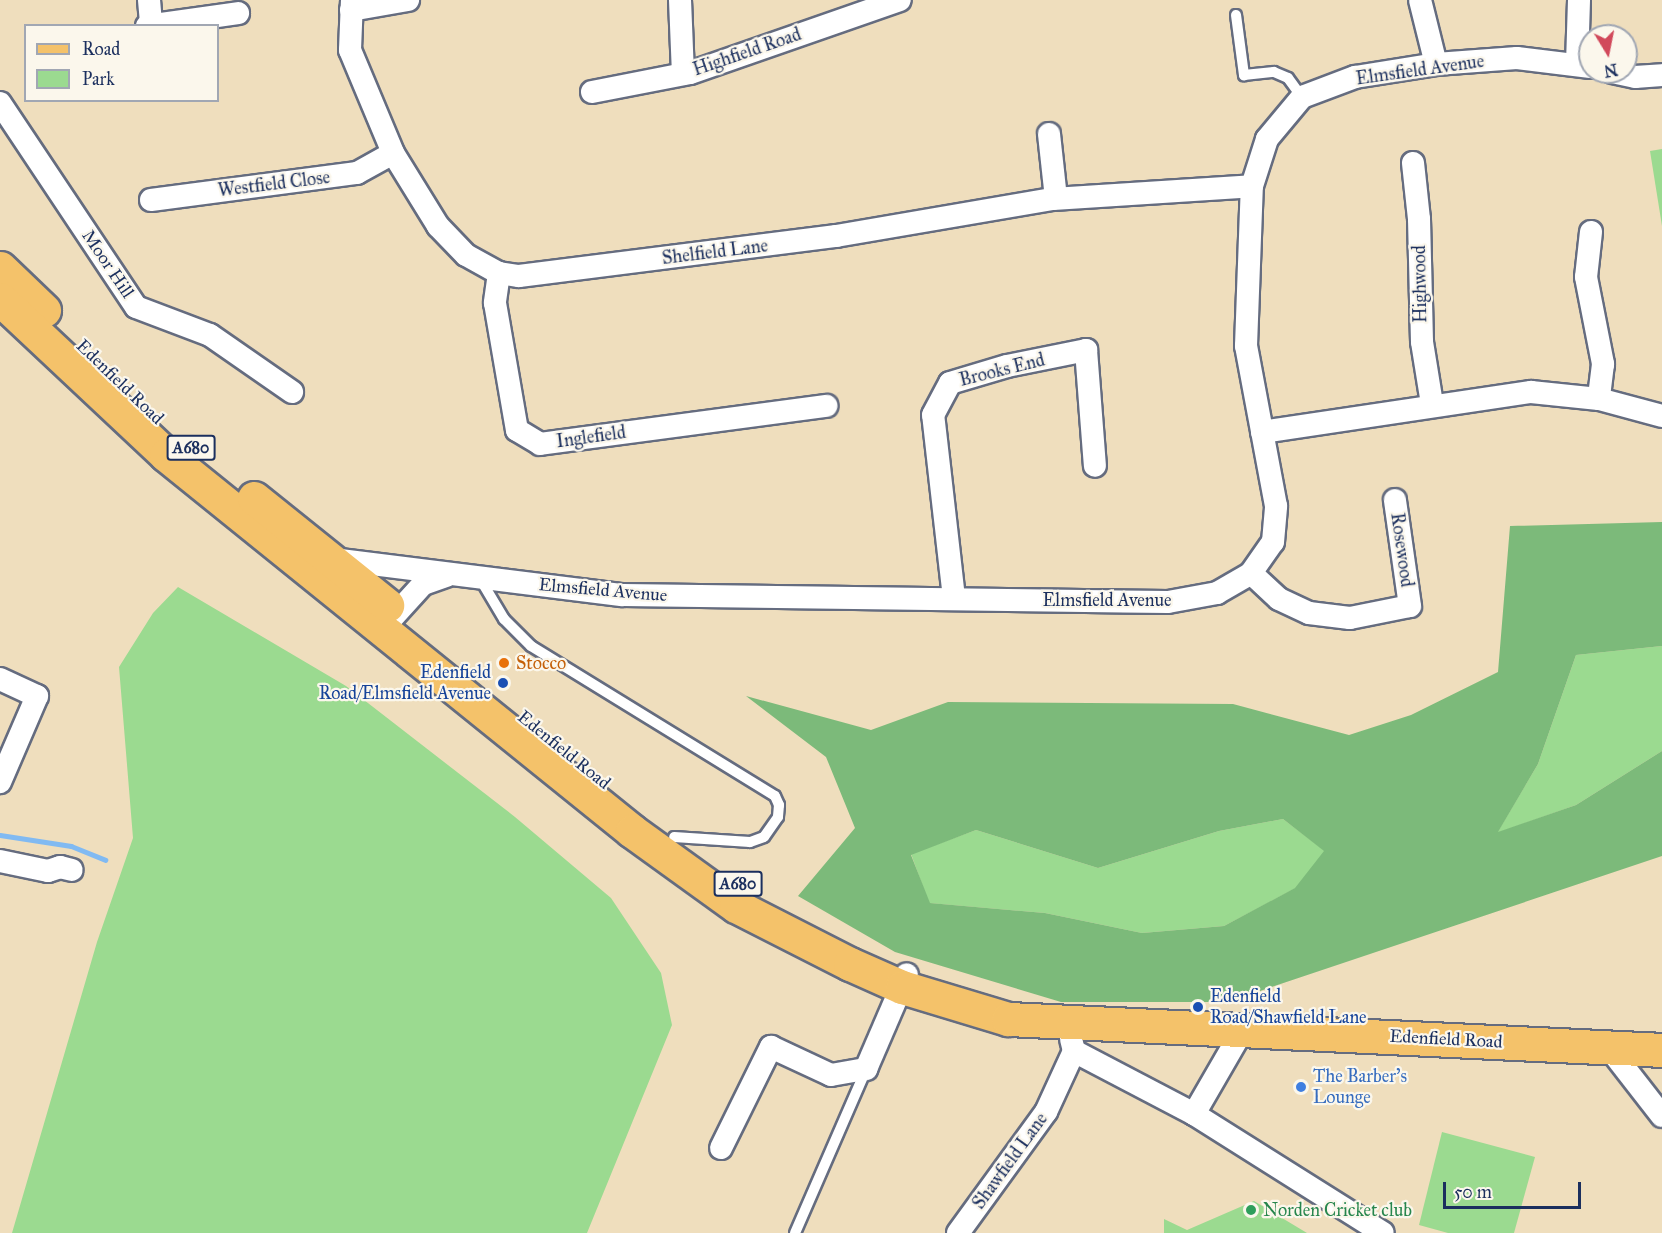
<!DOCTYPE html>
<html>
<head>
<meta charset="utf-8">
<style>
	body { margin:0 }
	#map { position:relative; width:1662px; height:1233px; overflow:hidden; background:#efdebd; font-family:"IM FELL Great Primer",serif }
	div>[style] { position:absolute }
	.green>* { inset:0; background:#9bda90 }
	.forest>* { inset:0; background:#7cba7a }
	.stream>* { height:5px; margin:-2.5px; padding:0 2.5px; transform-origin:2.5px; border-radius:2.5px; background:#81baf2 }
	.roads { filter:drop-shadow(2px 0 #656c7f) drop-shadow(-2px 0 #656c7f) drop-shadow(0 2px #656c7f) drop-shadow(0 -2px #656c7f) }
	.service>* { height:10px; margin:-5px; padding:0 5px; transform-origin:5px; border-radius:5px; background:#fff }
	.minor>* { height:22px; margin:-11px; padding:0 11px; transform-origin:11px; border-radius:11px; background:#fff }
	.primary>* { height:33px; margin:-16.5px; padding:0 16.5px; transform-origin:16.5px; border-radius:16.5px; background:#f4c26a }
	.dots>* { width:16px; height:16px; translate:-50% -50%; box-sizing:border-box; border:3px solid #fbf7ec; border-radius:50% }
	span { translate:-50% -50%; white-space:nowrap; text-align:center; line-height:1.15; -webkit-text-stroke:4.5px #fbf7ec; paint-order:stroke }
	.shield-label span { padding:2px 4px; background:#fbf7ec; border:2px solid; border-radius:4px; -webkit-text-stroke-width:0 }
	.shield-label { font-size:16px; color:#1b2f5e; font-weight:700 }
	.street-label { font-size:18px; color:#1b2f5e }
	.food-label { font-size:18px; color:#c56008 }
	.left { translate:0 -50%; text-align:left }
	.transit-label { font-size:18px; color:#164399 }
	.right { translate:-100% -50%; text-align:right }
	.shop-label { font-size:18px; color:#366cbe }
	.leisure-label { font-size:18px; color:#27864d }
	.legend { position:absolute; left:24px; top:24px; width:195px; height:78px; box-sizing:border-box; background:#fbf7ec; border:2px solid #a1a7b3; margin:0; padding:8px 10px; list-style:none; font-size:18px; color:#1b2f5e }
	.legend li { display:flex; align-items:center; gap:12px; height:30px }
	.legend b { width:30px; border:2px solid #a1a7b3 }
	.north { position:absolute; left:1578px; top:24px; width:60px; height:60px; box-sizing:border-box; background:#fbf7ec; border:2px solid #a1a7b3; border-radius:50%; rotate:170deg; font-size:16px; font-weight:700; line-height:24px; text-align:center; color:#1b2f5e }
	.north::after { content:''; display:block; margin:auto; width:21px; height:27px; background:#d1495b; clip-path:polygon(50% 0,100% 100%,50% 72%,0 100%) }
	.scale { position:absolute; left:1443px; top:1182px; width:138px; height:27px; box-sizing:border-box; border:3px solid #1b2f5e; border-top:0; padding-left:8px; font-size:18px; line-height:21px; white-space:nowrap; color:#1b2f5e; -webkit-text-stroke:4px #fbf7ec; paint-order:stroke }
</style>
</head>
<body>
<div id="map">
	<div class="green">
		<i style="clip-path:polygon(1662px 149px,1662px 226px,1650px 151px)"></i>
		<i style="clip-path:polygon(178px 587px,346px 686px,515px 817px,611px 898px,661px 973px,672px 1025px,587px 1233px,12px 1233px,97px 942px,133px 838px,119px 667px,153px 613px)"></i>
		<i style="clip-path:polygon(1662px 646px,1662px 751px,1576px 805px,1497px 833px,1538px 764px,1576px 655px)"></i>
		<i style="clip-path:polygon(1283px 819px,1325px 851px,1296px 888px,1224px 926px,1142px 933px,1045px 913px,929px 903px,911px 854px,976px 830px,1098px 868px,1219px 831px)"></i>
		<i style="clip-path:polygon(1442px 1132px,1535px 1157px,1514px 1233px,1448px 1233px,1419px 1225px)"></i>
		<i style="clip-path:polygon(1254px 1201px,1307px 1233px,1164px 1233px,1164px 1219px,1187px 1230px)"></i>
	</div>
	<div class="forest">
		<i style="clip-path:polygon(evenodd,1662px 522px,1662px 646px,1576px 655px,1538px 764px,1498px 832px,1576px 805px,1662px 751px,1662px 856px,1227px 1002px,1061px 1002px,895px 952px,798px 896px,855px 828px,826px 757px,746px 696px,871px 730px,948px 702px,1233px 704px,1349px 735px,1411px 715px,1498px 672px,1510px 526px,1662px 522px,1283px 819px,1324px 851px,1295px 888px,1224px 926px,1142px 933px,1045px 913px,930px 903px,911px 855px,976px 830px,1098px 868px,1219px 831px,1283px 819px)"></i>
	</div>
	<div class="stream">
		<i style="left:0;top:835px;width:72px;rotate:8.8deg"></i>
		<i style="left:71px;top:846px;width:37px;rotate:22deg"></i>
	</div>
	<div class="roads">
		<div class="service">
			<i style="left:1236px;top:15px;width:61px;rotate:82.4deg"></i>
			<i style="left:1244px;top:75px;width:30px;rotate:-6deg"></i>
			<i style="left:1274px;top:72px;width:15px;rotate:23deg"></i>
			<i style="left:1288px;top:78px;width:24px;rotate:54deg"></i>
			<i style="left:479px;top:577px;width:49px;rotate:59.2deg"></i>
			<i style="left:504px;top:619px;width:38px;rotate:45deg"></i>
			<i style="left:531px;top:646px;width:286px;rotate:31.6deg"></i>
			<i style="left:775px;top:796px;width:10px;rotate:66deg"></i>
			<i style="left:779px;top:805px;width:12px;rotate:95deg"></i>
			<i style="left:778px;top:817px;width:24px;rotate:125deg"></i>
			<i style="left:764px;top:837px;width:15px;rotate:160deg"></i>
			<i style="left:750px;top:842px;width:76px;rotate:-176.2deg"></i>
			<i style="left:795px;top:1233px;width:178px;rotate:-66.5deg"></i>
		</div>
		<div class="minor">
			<i style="left:149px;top:0;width:25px;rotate:85deg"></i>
			<i style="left:352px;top:0;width:50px;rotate:92.3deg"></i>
			<i style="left:350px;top:50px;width:112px;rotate:67.3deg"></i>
			<i style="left:393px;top:153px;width:86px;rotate:58.3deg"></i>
			<i style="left:438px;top:226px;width:40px;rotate:46deg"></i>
			<i style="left:466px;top:255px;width:38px;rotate:29deg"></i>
			<i style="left:499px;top:273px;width:20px;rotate:9deg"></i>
			<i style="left:519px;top:276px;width:320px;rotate:-7.2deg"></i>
			<i style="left:836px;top:236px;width:220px;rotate:-9.7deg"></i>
			<i style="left:1053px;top:199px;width:199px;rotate:-3.7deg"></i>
			<i style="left:680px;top:0;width:74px;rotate:87.7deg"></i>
			<i style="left:1420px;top:0;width:66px;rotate:76deg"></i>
			<i style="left:351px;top:10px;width:58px;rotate:-10deg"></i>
			<i style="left:147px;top:26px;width:92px;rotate:-8.1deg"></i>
			<i style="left:1577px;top:64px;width:64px;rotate:-88.2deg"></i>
			<i style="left:1612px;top:72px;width:24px;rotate:12deg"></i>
			<i style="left:1635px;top:77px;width:27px;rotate:-4deg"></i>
			<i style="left:592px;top:92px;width:100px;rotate:-11deg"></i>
			<i style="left:690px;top:73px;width:222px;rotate:-19.2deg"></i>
			<i style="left:0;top:103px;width:245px;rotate:56.3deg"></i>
			<i style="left:136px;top:307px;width:79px;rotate:20.7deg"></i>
			<i style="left:210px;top:335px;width:100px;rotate:34.8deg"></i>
			<i style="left:1049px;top:134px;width:64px;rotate:83.8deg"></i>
			<i style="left:1413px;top:163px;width:56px;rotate:83.9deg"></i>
			<i style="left:1419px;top:219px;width:123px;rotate:88.6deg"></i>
			<i style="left:1422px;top:342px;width:63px;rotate:80.8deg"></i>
			<i style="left:151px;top:200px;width:208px;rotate:-7.5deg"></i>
			<i style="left:357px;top:173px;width:41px;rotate:-29.1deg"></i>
			<i style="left:1591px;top:232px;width:45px;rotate:96.3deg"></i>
			<i style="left:1586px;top:277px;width:89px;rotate:78.9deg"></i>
			<i style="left:1603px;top:364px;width:35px;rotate:97deg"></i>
			<i style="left:499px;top:273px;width:30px;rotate:98deg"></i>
			<i style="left:495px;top:303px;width:129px;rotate:80.2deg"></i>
			<i style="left:517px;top:430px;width:27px;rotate:31deg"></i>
			<i style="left:540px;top:444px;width:289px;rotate:-7.6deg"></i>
			<i style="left:1262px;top:432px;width:272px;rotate:-8.5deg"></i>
			<i style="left:1531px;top:392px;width:68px;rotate:5.9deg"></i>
			<i style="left:1599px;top:399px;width:65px;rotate:15.1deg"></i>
			<i style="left:332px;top:559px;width:293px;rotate:7.1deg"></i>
			<i style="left:623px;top:595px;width:545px;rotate:0.74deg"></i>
			<i style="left:1168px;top:602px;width:50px;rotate:-10.4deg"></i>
			<i style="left:1217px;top:593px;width:39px;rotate:-30deg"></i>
			<i style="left:1251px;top:573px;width:38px;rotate:-55deg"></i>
			<i style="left:1273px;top:542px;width:36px;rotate:-85deg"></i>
			<i style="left:1276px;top:506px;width:163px;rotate:-100.6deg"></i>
			<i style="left:1246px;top:346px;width:160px;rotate:-87.9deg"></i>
			<i style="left:1252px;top:186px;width:49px;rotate:-72.3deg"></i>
			<i style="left:1267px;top:139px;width:55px;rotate:-50.2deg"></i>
			<i style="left:1302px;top:97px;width:57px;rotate:-20.7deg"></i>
			<i style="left:1355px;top:77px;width:82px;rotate:-9.1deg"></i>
			<i style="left:1436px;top:64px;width:81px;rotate:-4.2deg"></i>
			<i style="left:1517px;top:58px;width:74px;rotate:7deg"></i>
			<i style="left:1251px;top:573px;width:38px;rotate:43deg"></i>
			<i style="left:1279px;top:599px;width:33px;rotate:25deg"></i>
			<i style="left:1309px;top:613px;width:41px;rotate:7deg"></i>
			<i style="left:1350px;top:618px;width:61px;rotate:-11.3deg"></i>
			<i style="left:1410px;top:606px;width:107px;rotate:-98.1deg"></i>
			<i style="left:954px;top:598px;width:184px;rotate:-96.5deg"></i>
			<i style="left:933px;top:415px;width:36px;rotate:-62deg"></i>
			<i style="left:950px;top:383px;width:59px;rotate:-16.6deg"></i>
			<i style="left:1007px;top:366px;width:81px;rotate:-11.4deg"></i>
			<i style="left:1086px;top:350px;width:116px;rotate:85.6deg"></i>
			<i style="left:383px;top:628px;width:59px;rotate:-47.7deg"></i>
			<i style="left:423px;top:584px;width:24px;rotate:-19deg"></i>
			<i style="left:0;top:679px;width:41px;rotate:24.7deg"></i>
			<i style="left:37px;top:696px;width:94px;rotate:113.3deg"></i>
			<i style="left:0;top:861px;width:49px;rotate:11.8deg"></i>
			<i style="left:48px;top:871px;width:13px;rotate:-18deg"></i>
			<i style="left:60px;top:867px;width:12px;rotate:14deg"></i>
			<i style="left:1609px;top:1048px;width:86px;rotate:52.1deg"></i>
			<i style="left:1074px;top:1051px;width:136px;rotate:27.7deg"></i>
			<i style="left:1194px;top:1114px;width:223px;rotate:32.2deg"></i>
			<i style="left:1194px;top:1114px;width:98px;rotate:-60deg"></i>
			<i style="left:721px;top:1148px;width:113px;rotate:-63.7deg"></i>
			<i style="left:771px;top:1047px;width:66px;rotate:25deg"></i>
			<i style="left:831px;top:1075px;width:36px;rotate:-10deg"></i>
			<i style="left:866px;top:1069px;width:103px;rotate:-66.7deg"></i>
			<i style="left:958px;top:1233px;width:150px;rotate:-54deg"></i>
			<i style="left:1046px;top:1112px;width:67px;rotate:-65.3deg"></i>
			<i style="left:1074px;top:1051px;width:12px;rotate:-104deg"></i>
		</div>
		<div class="primary">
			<i style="left:0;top:268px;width:61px;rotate:43.7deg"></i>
			<i style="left:0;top:299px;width:228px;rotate:43.2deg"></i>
			<i style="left:166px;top:455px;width:599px;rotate:38.9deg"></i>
			<i style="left:632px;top:831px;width:128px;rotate:35.8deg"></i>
			<i style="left:736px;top:906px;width:128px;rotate:27deg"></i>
			<i style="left:850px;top:964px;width:57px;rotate:23.9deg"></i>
			<i style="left:902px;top:987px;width:111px;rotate:16.8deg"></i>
			<i style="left:1008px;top:1019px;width:655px;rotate:2.71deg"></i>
			<i style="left:254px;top:498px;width:171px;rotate:38.8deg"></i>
		</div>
	</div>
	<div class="dots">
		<i style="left:504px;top:663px;background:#e8710a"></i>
		<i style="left:503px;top:683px;background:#1a4fb4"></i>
		<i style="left:1198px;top:1007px;background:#1a4fb4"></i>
		<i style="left:1301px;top:1087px;background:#3f7fe0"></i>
		<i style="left:1251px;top:1210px;background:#2e9e5b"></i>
	</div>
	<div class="shield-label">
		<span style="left:191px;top:448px">A680</span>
		<span style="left:738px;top:884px">A680</span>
	</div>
	<div class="street-label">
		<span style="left:747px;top:52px;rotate:-19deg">Highfield Road</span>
		<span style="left:1420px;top:70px;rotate:-8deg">Elmsfield Avenue</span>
		<span style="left:274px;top:184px;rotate:-7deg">Westfield Close</span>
		<span style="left:715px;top:252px;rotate:-7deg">Shelfield Lane</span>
		<span style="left:108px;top:264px;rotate:56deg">Moor Hill</span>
		<span style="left:1420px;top:284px;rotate:-91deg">Highwood</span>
		<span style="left:1002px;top:370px;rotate:-14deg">Brooks End</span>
		<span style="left:120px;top:382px;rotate:44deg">Edenfield Road</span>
		<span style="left:591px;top:437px;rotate:-8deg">Inglefield</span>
		<span style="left:1402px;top:550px;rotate:82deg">Rosewood</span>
		<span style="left:603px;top:590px;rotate:5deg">Elmsfield Avenue</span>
		<span style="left:1107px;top:600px">Elmsfield Avenue</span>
		<span style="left:564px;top:750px;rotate:39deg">Edenfield Road</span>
		<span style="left:1446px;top:1039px;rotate:3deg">Edenfield Road</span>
		<span style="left:1010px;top:1161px;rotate:-54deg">Shawfield Lane</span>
	</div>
	<div class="food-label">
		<span class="left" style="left:516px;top:663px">Stocco</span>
	</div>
	<div class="transit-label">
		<span class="right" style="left:491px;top:683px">Edenfield<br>Road/Elmsfield Avenue</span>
		<span class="left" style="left:1210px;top:1007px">Edenfield<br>Road/Shawfield Lane</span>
	</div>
	<div class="shop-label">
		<span class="left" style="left:1313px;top:1087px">The Barber's<br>Lounge</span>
	</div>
	<div class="leisure-label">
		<span class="left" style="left:1263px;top:1210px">Norden Cricket club</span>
	</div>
	<ul class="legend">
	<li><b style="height:8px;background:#f4c26a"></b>Road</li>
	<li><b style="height:16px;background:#9bda90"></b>Park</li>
	</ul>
	<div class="north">N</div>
	<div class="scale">50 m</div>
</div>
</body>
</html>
